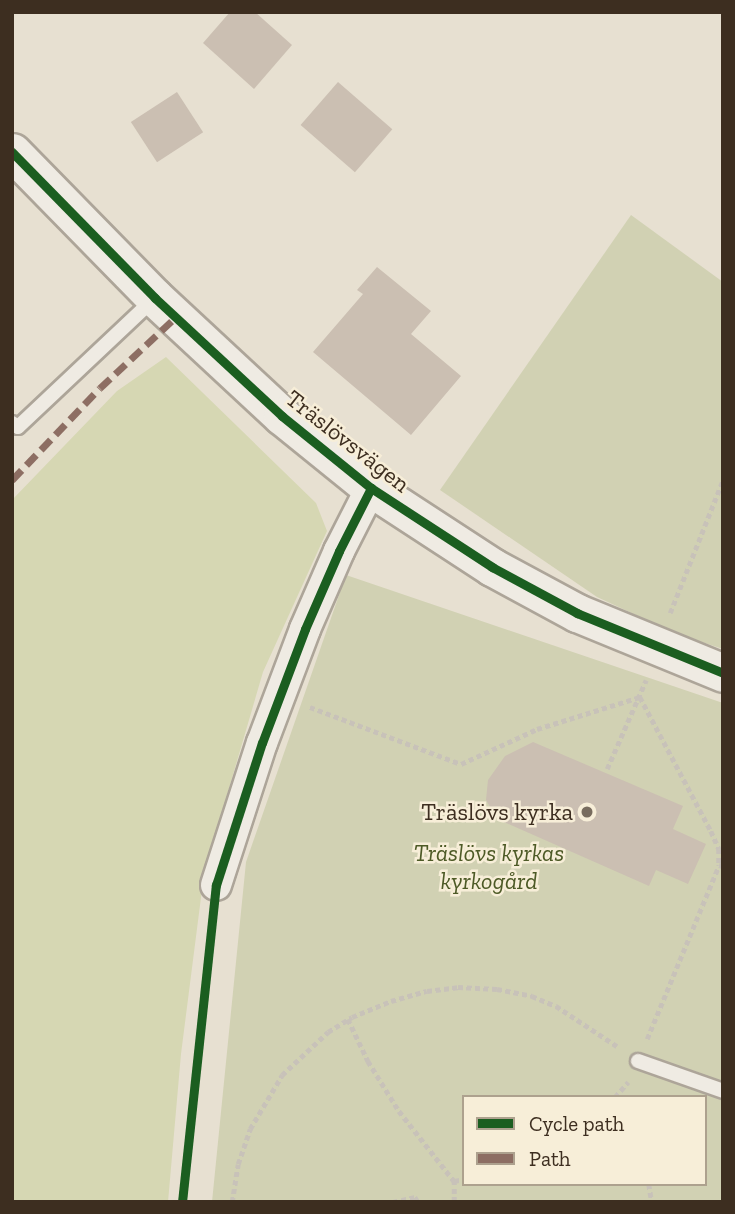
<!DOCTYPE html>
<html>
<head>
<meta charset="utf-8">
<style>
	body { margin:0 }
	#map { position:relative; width:735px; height:1214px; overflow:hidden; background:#e7e0d1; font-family:"Zilla Slab",serif }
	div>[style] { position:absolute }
	.green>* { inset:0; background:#d6d7b3 }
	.cemetery>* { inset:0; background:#d1d1b3 }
	.building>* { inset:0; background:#cbbfb2; transform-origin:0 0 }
	.path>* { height:4.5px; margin-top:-2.25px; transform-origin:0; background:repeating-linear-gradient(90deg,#c8c2b9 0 5px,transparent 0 8.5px) }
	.roads { filter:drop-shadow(2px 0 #ada599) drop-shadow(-2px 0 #ada599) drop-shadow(0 2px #ada599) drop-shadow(0 -2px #ada599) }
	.service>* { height:14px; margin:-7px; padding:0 7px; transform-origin:7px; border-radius:7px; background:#efebe3 }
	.minor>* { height:30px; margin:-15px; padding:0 15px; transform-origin:15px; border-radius:15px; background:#efebe3 }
	.tertiary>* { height:37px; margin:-18.5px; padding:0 18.5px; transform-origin:18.5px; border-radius:18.5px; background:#efebe3 }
	.quiet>* { height:7px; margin-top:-3.5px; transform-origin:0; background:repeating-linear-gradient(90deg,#8d6e63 0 14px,transparent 0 21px) }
	.cycleway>* { height:9px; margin:-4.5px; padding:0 4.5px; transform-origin:4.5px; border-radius:4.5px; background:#1b5e20 }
	.dots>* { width:19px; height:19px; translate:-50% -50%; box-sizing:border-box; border:4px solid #f7eed8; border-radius:50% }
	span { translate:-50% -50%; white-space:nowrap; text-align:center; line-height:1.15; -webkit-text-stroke:5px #f7eed8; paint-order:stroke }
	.street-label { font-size:24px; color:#3d2e20 }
	.poi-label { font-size:24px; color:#3d2e20 }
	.right { translate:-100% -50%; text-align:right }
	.park-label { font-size:24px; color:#4d5a26; font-style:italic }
	.frame { position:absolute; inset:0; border:14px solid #3d2e20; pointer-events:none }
	.legend { position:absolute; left:462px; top:1095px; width:245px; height:91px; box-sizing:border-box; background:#f7eed8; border:2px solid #ada18e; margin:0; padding:9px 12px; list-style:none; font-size:21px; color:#3d2e20 }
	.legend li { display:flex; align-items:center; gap:14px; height:35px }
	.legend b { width:35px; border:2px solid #ada18e }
</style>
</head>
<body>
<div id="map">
	<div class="green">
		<i style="clip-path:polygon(166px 357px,316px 503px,327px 531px,263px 672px,204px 874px,181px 1054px,168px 1202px,12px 1202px,12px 500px,117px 391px)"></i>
	</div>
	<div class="cemetery">
		<i style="clip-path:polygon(631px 215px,723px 282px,723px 649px,677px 634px,597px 597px,440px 490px)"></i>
		<i style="clip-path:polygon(evenodd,346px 575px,723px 703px,723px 1202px,212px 1202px,246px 862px,346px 575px,464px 1097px,705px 1097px,705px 1184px,464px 1184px,464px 1097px)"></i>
	</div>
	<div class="building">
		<i style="clip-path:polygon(230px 12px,255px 12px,292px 45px,254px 89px,203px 43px)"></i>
		<i style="left:338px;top:82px;width:72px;height:57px;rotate:41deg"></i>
		<i style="left:177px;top:92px;width:48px;height:55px;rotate:57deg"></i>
		<i style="clip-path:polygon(377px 267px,431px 311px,411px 334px,461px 376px,411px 435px,313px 352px,363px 294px,357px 290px)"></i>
		<i style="clip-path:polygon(533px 742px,683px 806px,673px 829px,706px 844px,688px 884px,656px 870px,649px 886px,497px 819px,486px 800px,488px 780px,505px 756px)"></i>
	</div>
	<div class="path">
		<i style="left:670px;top:613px;width:143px;rotate:-68.3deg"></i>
		<i style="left:310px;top:707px;width:161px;rotate:20.7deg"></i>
		<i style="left:461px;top:764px;width:84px;rotate:-24.7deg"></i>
		<i style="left:537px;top:729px;width:108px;rotate:-17.3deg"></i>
		<i style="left:640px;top:697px;width:152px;rotate:62.1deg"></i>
		<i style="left:711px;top:831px;width:20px;rotate:66deg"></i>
		<i style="left:719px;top:849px;width:16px;rotate:90deg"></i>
		<i style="left:719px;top:865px;width:4px;rotate:14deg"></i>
		<i style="left:607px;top:769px;width:97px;rotate:-66.3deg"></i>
		<i style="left:348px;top:1019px;width:47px;rotate:64.5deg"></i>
		<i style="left:368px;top:1061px;width:59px;rotate:58.2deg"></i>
		<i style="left:399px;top:1111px;width:89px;rotate:51.8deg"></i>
		<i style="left:454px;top:1181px;width:10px;rotate:-11deg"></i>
		<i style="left:647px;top:1039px;width:188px;rotate:-67.5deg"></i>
		<i style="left:615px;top:1097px;width:20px;rotate:-49deg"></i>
		<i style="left:649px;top:1184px;width:18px;rotate:81deg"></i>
		<i style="left:232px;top:1202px;width:38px;rotate:-81deg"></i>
		<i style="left:238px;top:1164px;width:37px;rotate:-71deg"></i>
		<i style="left:250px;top:1129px;width:63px;rotate:-59.3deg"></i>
		<i style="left:282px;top:1075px;width:63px;rotate:-43.1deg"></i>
		<i style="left:328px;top:1032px;width:28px;rotate:-32deg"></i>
		<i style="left:352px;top:1017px;width:42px;rotate:-22.3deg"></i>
		<i style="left:391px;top:1001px;width:37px;rotate:-16deg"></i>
		<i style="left:427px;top:991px;width:31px;rotate:-7deg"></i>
		<i style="left:458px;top:987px;width:39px;rotate:3deg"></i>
		<i style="left:497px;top:989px;width:36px;rotate:11deg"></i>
		<i style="left:532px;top:996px;width:26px;rotate:23deg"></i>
		<i style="left:556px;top:1006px;width:73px;rotate:33.3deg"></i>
		<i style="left:393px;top:1202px;width:23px;rotate:-13deg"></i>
		<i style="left:415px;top:1197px;width:6px;rotate:59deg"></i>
		<i style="left:454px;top:1202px;width:21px;rotate:-90deg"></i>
	</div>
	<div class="roads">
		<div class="service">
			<i style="left:12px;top:423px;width:7px;rotate:34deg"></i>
			<i style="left:18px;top:427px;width:187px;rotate:-43.3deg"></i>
			<i style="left:638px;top:1061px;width:90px;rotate:19.4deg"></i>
		</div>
		<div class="minor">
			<i style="left:216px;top:885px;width:149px;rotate:-72.1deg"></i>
			<i style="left:262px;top:743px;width:122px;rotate:-69.3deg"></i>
			<i style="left:305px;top:629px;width:85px;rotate:-66.4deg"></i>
			<i style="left:339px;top:551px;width:71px;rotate:-63.1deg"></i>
		</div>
		<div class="tertiary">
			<i style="left:12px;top:152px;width:204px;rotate:45.6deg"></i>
			<i style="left:155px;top:298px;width:173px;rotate:42.9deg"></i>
			<i style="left:282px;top:416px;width:114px;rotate:39deg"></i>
			<i style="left:371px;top:488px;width:145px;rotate:33.1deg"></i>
			<i style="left:492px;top:567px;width:97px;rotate:28.4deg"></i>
			<i style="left:577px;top:613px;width:158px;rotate:22.3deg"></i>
		</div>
	</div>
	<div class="quiet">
		<i style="left:12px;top:480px;width:127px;rotate:-46.3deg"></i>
		<i style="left:100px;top:388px;width:104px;rotate:-43.1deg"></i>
	</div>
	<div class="cycleway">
		<i style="left:12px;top:152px;width:204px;rotate:45.6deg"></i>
		<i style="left:155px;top:298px;width:173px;rotate:42.9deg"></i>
		<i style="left:282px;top:416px;width:114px;rotate:39deg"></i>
		<i style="left:371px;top:488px;width:145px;rotate:33.1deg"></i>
		<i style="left:492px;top:567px;width:97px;rotate:28.4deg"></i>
		<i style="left:577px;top:613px;width:158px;rotate:22.3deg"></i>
		<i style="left:182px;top:1202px;width:319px;rotate:-83.9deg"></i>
		<i style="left:216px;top:885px;width:149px;rotate:-72.1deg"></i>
		<i style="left:262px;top:743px;width:122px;rotate:-69.3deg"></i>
		<i style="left:305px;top:629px;width:85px;rotate:-66.4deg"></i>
		<i style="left:339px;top:551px;width:71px;rotate:-63.1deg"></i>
	</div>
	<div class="dots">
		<i style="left:587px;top:812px;background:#786c5e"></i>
	</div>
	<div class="street-label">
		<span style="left:348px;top:441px;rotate:38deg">Träslövsvägen</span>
	</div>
	<div class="poi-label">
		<span class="right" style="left:573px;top:812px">Träslövs kyrka</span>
	</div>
	<div class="park-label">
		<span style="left:489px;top:867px">Träslövs kyrkas<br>kyrkogård</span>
	</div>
	<div class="frame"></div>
	<ul class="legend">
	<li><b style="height:9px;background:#1b5e20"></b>Cycle path</li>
	<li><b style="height:9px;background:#8d6e63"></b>Path</li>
	</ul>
</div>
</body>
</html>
